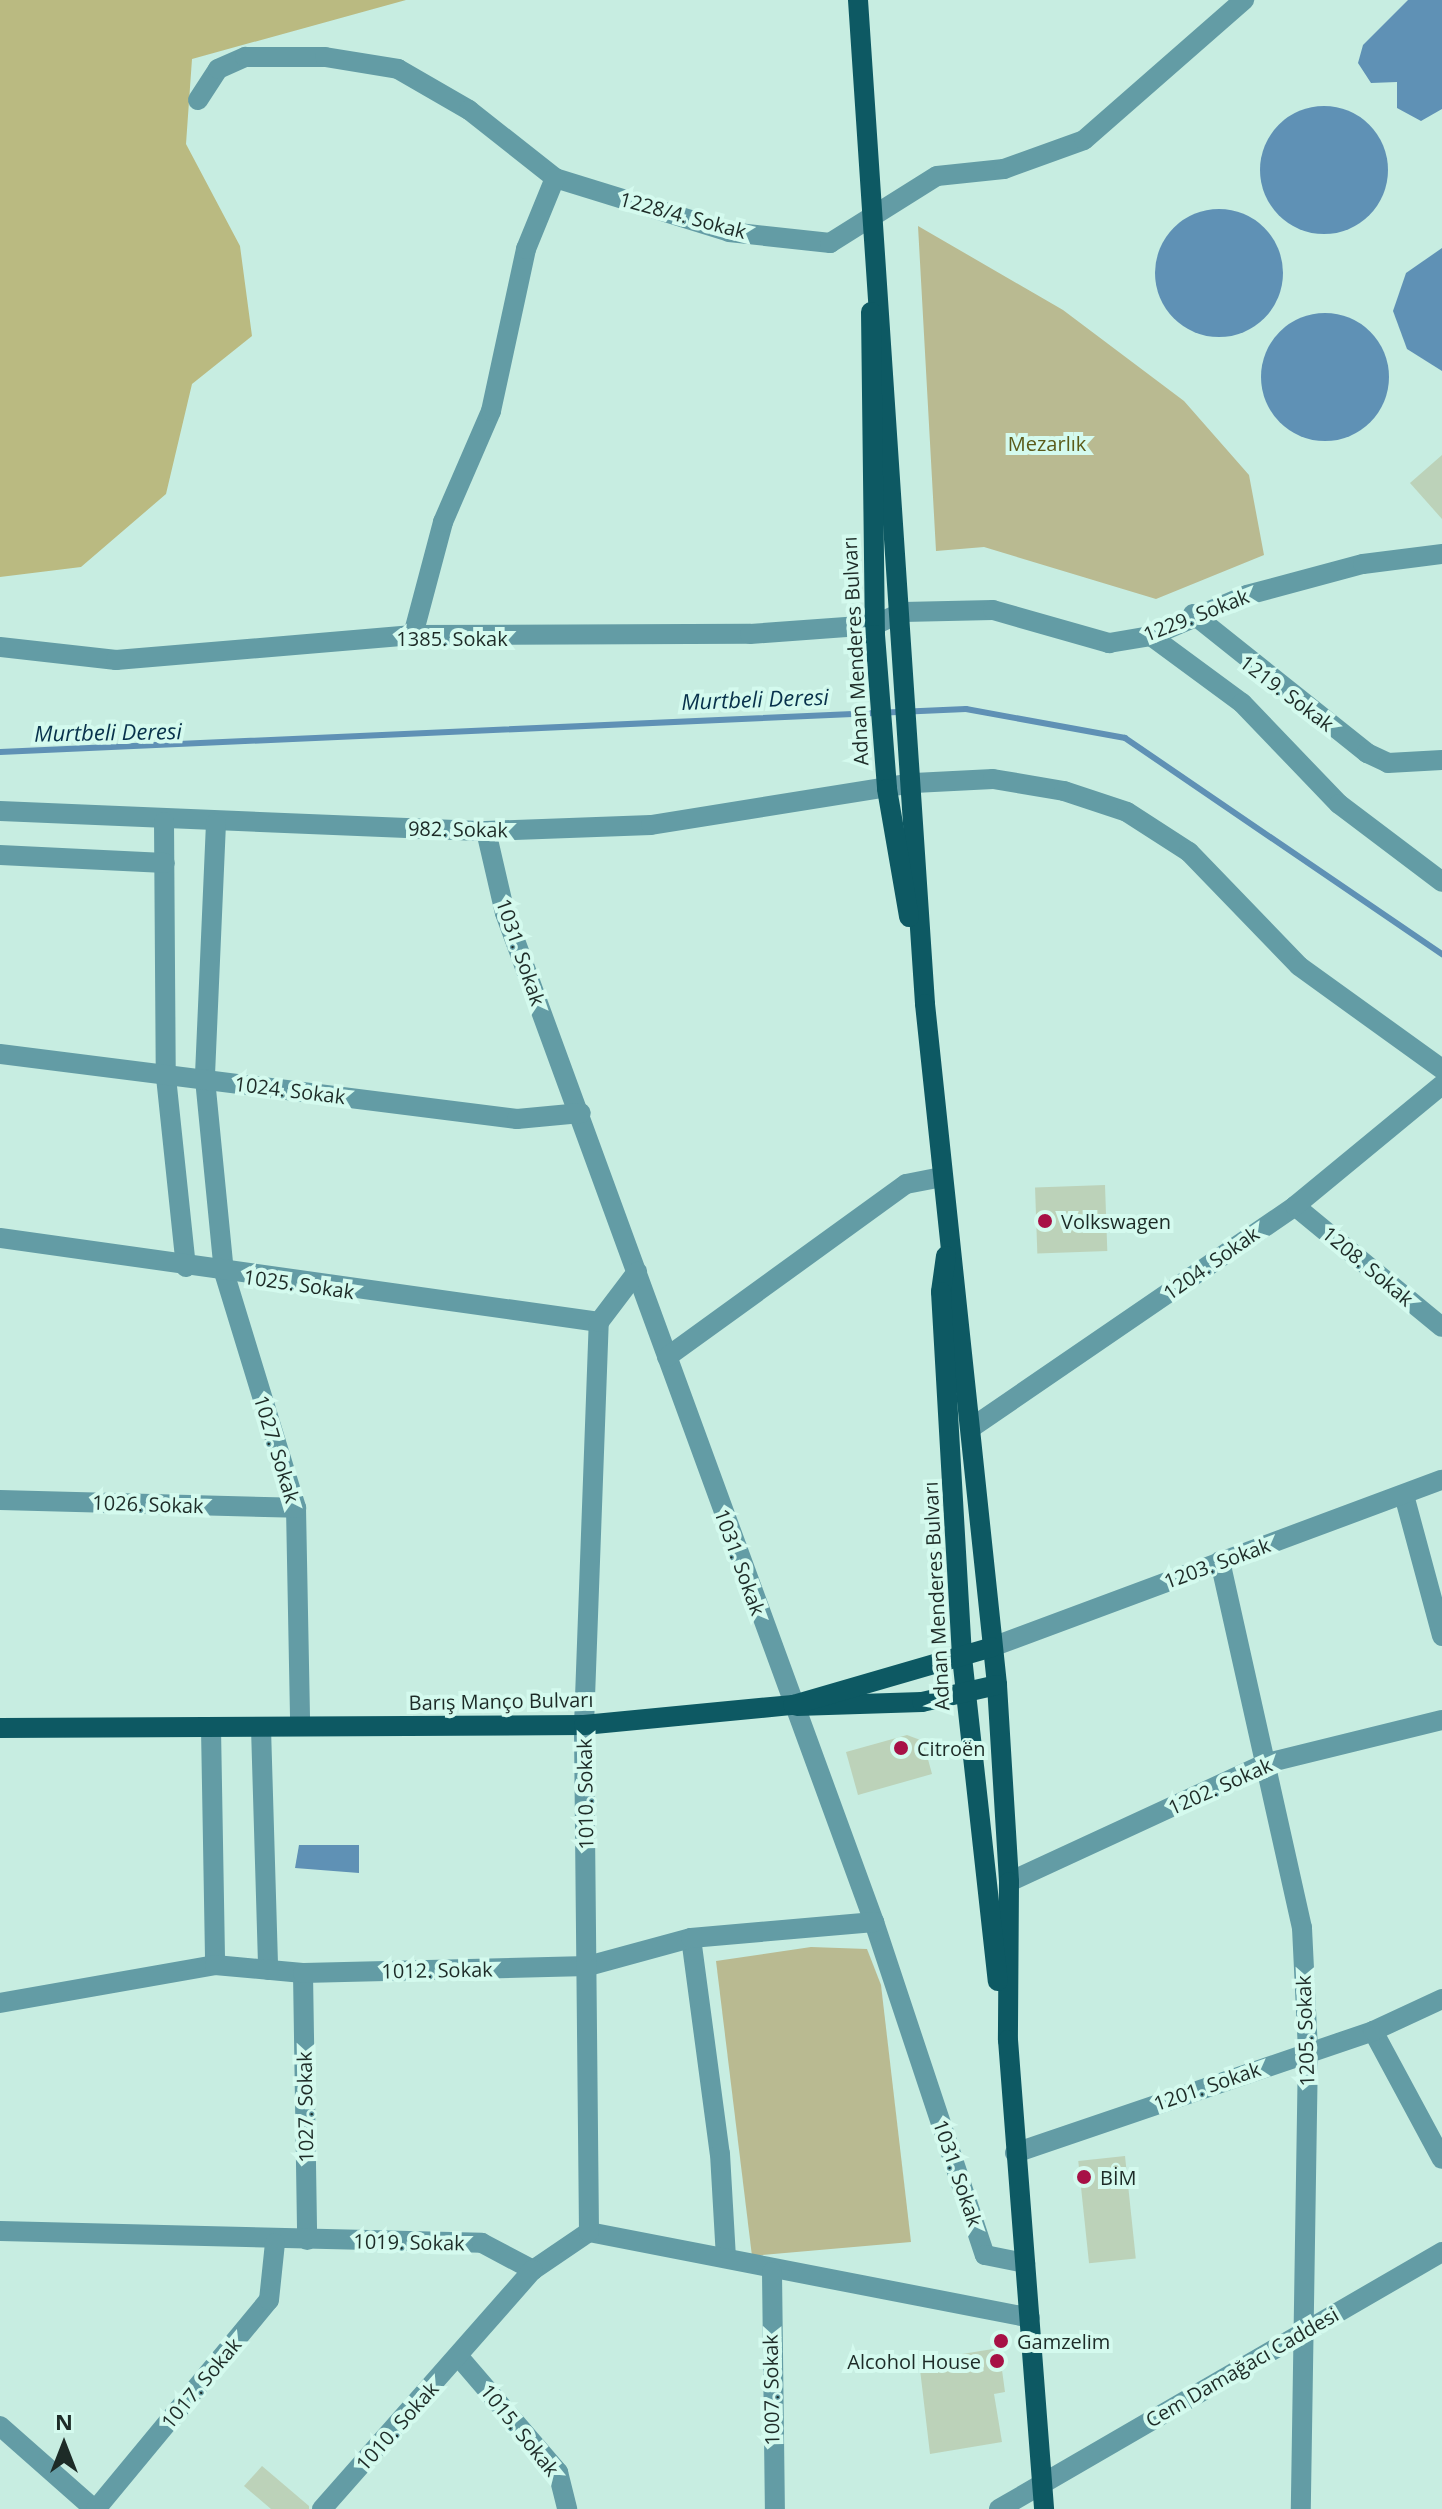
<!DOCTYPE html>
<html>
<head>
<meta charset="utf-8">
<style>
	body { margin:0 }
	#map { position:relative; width:1442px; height:2509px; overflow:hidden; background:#c7ede1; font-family:"Open Sans",sans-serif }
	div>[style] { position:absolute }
	.green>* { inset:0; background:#b9ba91 }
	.forest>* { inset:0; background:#baba81 }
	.water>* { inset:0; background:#5f91b5 }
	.round { border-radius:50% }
	.stream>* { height:6px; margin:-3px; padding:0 3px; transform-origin:3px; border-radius:3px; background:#5f91b5 }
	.building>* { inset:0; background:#bcd2b9; transform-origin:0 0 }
	.minor>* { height:20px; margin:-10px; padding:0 10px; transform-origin:10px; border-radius:10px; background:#639ca5 }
	.major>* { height:20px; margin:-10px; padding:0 10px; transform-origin:10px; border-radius:10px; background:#0d5963 }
	.dots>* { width:22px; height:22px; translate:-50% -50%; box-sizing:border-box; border:4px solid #d4faee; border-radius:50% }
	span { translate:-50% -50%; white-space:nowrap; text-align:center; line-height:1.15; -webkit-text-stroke:8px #d4faee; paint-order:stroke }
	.street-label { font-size:20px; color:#1d2b27 }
	.park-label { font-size:20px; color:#5b5a19 }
	.poi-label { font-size:20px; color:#1d2b27 }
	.left { translate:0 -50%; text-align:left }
	.right { translate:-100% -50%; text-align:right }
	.water-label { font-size:22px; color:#07314b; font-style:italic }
	.north { position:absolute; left:24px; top:2405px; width:80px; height:80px; -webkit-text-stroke:6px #d4faee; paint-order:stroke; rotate:0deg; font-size:22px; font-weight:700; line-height:32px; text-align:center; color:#1d2b27 }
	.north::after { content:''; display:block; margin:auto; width:28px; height:36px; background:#1d2b27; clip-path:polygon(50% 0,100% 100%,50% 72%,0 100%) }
</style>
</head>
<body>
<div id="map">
	<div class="green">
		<i style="clip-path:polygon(918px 226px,1063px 310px,1184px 401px,1249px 475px,1264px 555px,1156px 599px,984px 547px,936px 551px)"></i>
		<i style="clip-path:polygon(811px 1947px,867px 1949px,881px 1985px,911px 2242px,752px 2256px,716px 1961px)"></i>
	</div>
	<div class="forest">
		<i style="clip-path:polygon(0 0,406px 0,192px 59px,186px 144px,240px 246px,252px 336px,192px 384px,166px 494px,81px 567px,0 577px)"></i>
	</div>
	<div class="water">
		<i style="clip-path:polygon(1408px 0,1442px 0,1442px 109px,1421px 121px,1397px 108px,1397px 82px,1371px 83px,1358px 63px,1363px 45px)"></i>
		<i class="round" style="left:1260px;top:106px;width:128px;height:128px"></i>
		<i class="round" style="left:1155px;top:209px;width:128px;height:128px"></i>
		<i style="clip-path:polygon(1442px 248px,1442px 371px,1407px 349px,1393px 311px,1406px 273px)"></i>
		<i class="round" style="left:1261px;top:313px;width:128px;height:128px"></i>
		<i style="clip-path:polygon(299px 1845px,359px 1845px,359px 1873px,295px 1868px)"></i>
	</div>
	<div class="stream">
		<i style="left:0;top:752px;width:967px;rotate:-2.55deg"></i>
		<i style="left:966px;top:709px;width:162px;rotate:10.3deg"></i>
		<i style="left:1125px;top:738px;width:384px;rotate:34.3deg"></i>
	</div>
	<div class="building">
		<i style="clip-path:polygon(1442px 455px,1442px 519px,1410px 483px)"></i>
		<i style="left:1105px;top:1185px;width:66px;height:70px;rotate:88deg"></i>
		<i style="clip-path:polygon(907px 1735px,923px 1741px,932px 1774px,858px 1795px,846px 1752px)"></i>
		<i style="left:1125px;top:2156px;width:103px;height:47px;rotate:84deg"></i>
		<i style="clip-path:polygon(999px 2348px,1005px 2392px,994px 2394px,1002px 2442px,930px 2454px,919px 2361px)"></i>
		<i style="clip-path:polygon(262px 2466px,309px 2506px,309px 2509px,271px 2509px,244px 2486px)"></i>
	</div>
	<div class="minor">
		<i style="left:198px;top:100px;width:37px;rotate:-57deg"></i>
		<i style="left:218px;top:69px;width:30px;rotate:-24deg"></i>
		<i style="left:245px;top:57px;width:80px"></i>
		<i style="left:325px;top:57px;width:74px;rotate:9.3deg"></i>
		<i style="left:398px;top:69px;width:82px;rotate:30deg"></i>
		<i style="left:469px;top:110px;width:110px;rotate:38.3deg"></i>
		<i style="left:555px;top:178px;width:182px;rotate:17.2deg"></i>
		<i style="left:729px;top:232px;width:102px;rotate:6.2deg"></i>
		<i style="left:830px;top:243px;width:126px;rotate:-32.1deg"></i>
		<i style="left:937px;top:176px;width:67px;rotate:-6deg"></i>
		<i style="left:1004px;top:169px;width:85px;rotate:-19.9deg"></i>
		<i style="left:1084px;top:140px;width:213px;rotate:-41.2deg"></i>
		<i style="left:1193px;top:614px;width:223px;rotate:38.6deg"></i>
		<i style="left:1367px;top:753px;width:23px;rotate:25deg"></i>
		<i style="left:1388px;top:763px;width:54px;rotate:-3.2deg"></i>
		<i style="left:413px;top:635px;width:117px;rotate:-75.1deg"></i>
		<i style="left:443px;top:522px;width:121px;rotate:-66.6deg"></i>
		<i style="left:491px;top:411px;width:166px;rotate:-77.8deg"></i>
		<i style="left:526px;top:249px;width:77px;rotate:-67.8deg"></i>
		<i style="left:1151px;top:636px;width:113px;rotate:36.4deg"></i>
		<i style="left:1242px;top:703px;width:140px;rotate:46.2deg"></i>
		<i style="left:1339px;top:804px;width:129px;rotate:37.1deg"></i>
		<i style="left:0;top:647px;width:117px;rotate:6.4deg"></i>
		<i style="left:116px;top:660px;width:298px;rotate:-4.8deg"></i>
		<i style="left:413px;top:635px;width:337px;rotate:-0.2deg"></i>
		<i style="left:750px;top:634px;width:124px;rotate:-4.2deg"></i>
		<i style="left:874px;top:625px;width:32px;rotate:-24deg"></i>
		<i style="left:903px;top:612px;width:90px;rotate:-1.3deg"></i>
		<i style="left:993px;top:610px;width:121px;rotate:15.9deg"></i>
		<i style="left:1109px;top:643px;width:43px;rotate:-9.5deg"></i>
		<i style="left:1151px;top:636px;width:104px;rotate:-23.1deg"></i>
		<i style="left:1247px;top:595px;width:120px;rotate:-15deg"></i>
		<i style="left:1363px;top:564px;width:80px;rotate:-7.2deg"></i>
		<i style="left:0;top:811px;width:486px;rotate:2.4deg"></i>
		<i style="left:486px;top:831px;width:165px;rotate:-2.1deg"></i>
		<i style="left:651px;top:825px;width:266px;rotate:-9.1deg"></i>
		<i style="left:914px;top:783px;width:79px;rotate:-2.9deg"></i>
		<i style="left:993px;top:779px;width:72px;rotate:9.6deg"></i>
		<i style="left:1064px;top:791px;width:66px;rotate:18.4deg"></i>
		<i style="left:1127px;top:812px;width:74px;rotate:32.8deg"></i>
		<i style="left:1189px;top:852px;width:158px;rotate:46deg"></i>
		<i style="left:1299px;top:966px;width:176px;rotate:35.8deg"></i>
		<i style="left:164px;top:822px;width:255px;rotate:89.6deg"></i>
		<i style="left:166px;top:1077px;width:191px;rotate:84deg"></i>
		<i style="left:216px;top:823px;width:256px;rotate:92.5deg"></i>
		<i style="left:205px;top:1079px;width:194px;rotate:84.4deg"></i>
		<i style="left:224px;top:1272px;width:247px;rotate:73deg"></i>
		<i style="left:296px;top:1508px;width:218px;rotate:88.9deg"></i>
		<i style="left:486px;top:831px;width:84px;rotate:77deg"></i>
		<i style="left:505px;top:913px;width:1074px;rotate:69.91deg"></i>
		<i style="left:874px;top:1922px;width:351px;rotate:71.6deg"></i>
		<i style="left:985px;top:2255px;width:41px;rotate:11.3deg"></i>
		<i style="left:0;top:855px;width:165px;rotate:2.8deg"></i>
		<i style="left:0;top:1054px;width:521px;rotate:7.17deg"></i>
		<i style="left:517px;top:1119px;width:64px;rotate:-5.4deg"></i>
		<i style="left:1295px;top:1206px;width:190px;rotate:39.5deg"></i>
		<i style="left:0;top:1238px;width:605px;rotate:7.98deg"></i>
		<i style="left:667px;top:1357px;width:295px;rotate:-35.9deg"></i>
		<i style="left:906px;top:1184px;width:36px;rotate:-11deg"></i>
		<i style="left:971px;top:1428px;width:393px;rotate:-34.4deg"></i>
		<i style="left:1295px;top:1206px;width:190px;rotate:-39.5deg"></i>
		<i style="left:1404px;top:1495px;width:146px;rotate:74.9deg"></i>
		<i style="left:0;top:1500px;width:296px;rotate:1.5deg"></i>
		<i style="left:1220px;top:1561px;width:376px;rotate:77.4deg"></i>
		<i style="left:1302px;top:1928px;width:122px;rotate:87.2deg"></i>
		<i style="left:1308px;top:2050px;width:459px;rotate:90.9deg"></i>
		<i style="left:992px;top:1647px;width:480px;rotate:-20.4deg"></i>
		<i style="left:211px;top:1728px;width:237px;rotate:89deg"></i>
		<i style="left:261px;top:1728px;width:242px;rotate:88.3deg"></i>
		<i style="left:1009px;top:1882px;width:284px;rotate:-24.8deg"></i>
		<i style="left:1267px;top:1763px;width:180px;rotate:-13.8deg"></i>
		<i style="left:691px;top:1938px;width:218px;rotate:82.4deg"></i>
		<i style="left:720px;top:2154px;width:104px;rotate:86.7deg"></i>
		<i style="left:303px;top:1973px;width:267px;rotate:89.1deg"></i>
		<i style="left:0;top:2003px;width:218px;rotate:-10deg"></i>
		<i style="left:215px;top:1965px;width:88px;rotate:5.2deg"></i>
		<i style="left:303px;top:1973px;width:285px;rotate:-1.4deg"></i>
		<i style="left:588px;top:1966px;width:107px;rotate:-15.2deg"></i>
		<i style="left:691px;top:1938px;width:184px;rotate:-5deg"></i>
		<i style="left:1373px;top:2031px;width:145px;rotate:61.7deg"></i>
		<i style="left:1015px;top:2153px;width:378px;rotate:-18.8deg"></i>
		<i style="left:1373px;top:2031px;width:76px;rotate:-24.9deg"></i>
		<i style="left:0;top:2231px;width:482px;rotate:1.4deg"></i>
		<i style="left:482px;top:2243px;width:58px;rotate:27.9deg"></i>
		<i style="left:533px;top:2270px;width:68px;rotate:-34.2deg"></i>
		<i style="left:589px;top:2232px;width:449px;rotate:11deg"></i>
		<i style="left:589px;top:2232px;width:507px;rotate:-90.57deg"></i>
		<i style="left:584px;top:1725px;width:403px;rotate:-87.9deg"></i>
		<i style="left:599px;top:1322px;width:63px;rotate:-52.8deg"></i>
		<i style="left:772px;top:2272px;width:237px;rotate:89.3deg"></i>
		<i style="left:459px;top:2357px;width:152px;rotate:49.3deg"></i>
		<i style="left:558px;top:2472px;width:38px;rotate:76deg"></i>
		<i style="left:0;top:2426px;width:125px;rotate:41.4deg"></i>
		<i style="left:96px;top:2509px;width:271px;rotate:-50.4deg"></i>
		<i style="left:269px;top:2300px;width:57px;rotate:-84deg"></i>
		<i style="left:322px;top:2509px;width:319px;rotate:-48.6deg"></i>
		<i style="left:999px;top:2509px;width:512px;rotate:-30.12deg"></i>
	</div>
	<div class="major">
		<i style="left:858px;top:0;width:1006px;rotate:86.18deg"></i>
		<i style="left:925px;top:1004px;width:685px;rotate:83.96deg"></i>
		<i style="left:997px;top:1685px;width:197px;rotate:86.5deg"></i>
		<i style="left:1009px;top:1882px;width:158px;rotate:90.4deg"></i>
		<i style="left:1008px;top:2040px;width:470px;rotate:85.6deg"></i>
		<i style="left:871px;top:312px;width:323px;rotate:89.3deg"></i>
		<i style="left:875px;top:635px;width:154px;rotate:85.5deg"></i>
		<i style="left:887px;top:789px;width:130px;rotate:80.2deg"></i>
		<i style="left:946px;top:1256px;width:36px;rotate:98deg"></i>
		<i style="left:941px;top:1292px;width:366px;rotate:86.7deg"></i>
		<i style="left:962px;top:1657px;width:326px;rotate:83.7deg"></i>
		<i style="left:797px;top:1706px;width:125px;rotate:-1.8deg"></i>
		<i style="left:922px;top:1702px;width:77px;rotate:-12.8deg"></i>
		<i style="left:0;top:1728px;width:584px;rotate:-0.29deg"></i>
		<i style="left:584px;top:1725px;width:210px;rotate:-5.5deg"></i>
		<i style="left:793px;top:1705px;width:207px;rotate:-16.2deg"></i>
	</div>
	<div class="dots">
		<i style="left:1045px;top:1221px;background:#a71146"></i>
		<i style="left:901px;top:1748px;background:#a71146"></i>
		<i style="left:1084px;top:2177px;background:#a71146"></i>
		<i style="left:1001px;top:2341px;background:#a71146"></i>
		<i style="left:997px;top:2361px;background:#a71146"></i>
	</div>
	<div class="street-label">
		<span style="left:683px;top:215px;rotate:15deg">1228/4. Sokak</span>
		<span style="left:1196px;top:615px;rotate:-21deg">1229. Sokak</span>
		<span style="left:452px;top:638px">1385. Sokak</span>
		<span style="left:855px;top:651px;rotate:-93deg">Adnan Menderes Bulvarı</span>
		<span style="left:1287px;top:693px;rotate:37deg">1219. Sokak</span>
		<span style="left:458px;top:829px;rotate:1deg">982. Sokak</span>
		<span style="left:521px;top:952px;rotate:71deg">1031. Sokak</span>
		<span style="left:290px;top:1090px;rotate:7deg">1024. Sokak</span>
		<span style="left:1211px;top:1263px;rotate:-35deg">1204. Sokak</span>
		<span style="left:1368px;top:1266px;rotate:40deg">1208. Sokak</span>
		<span style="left:299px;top:1284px;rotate:8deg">1025. Sokak</span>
		<span style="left:277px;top:1449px;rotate:73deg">1027. Sokak</span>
		<span style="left:148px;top:1504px;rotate:2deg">1026. Sokak</span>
		<span style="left:740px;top:1562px;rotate:70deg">1031. Sokak</span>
		<span style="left:1217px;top:1563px;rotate:-20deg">1203. Sokak</span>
		<span style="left:936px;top:1596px;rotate:-93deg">Adnan Menderes Bulvarı</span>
		<span style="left:501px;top:1701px;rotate:-1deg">Barış Manço Bulvarı</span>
		<span style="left:1220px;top:1786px;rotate:-24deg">1202. Sokak</span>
		<span style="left:585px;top:1794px;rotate:-91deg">1010. Sokak</span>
		<span style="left:437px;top:1970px;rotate:-1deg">1012. Sokak</span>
		<span style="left:1305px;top:2031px;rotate:-92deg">1205. Sokak</span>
		<span style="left:1207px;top:2086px;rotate:-19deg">1201. Sokak</span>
		<span style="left:305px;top:2107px;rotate:-91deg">1027. Sokak</span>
		<span style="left:958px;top:2173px;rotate:71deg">1031. Sokak</span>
		<span style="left:409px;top:2242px;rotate:1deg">1019. Sokak</span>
		<span style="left:1242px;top:2367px;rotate:-30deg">Cem Damağacı Caddesi</span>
		<span style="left:201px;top:2383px;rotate:-50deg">1017. Sokak</span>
		<span style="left:771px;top:2390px;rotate:-91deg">1007. Sokak</span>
		<span style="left:397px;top:2426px;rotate:-48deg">1010. Sokak</span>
		<span style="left:520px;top:2430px;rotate:51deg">1015. Sokak</span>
	</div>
	<div class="park-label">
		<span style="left:1047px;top:443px">Mezarlık</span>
	</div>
	<div class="poi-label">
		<span class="left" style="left:1061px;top:1221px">Volkswagen</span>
		<span class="left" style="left:917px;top:1748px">Citroën</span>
		<span class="left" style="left:1100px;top:2177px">BİM</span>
		<span class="left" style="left:1017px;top:2341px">Gamzelim</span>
		<span class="right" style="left:981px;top:2361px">Alcohol House</span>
	</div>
	<div class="water-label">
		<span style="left:755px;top:699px;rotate:-2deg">Murtbeli Deresi</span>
		<span style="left:108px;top:732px;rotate:-1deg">Murtbeli Deresi</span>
	</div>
	<div class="north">N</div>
</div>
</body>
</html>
